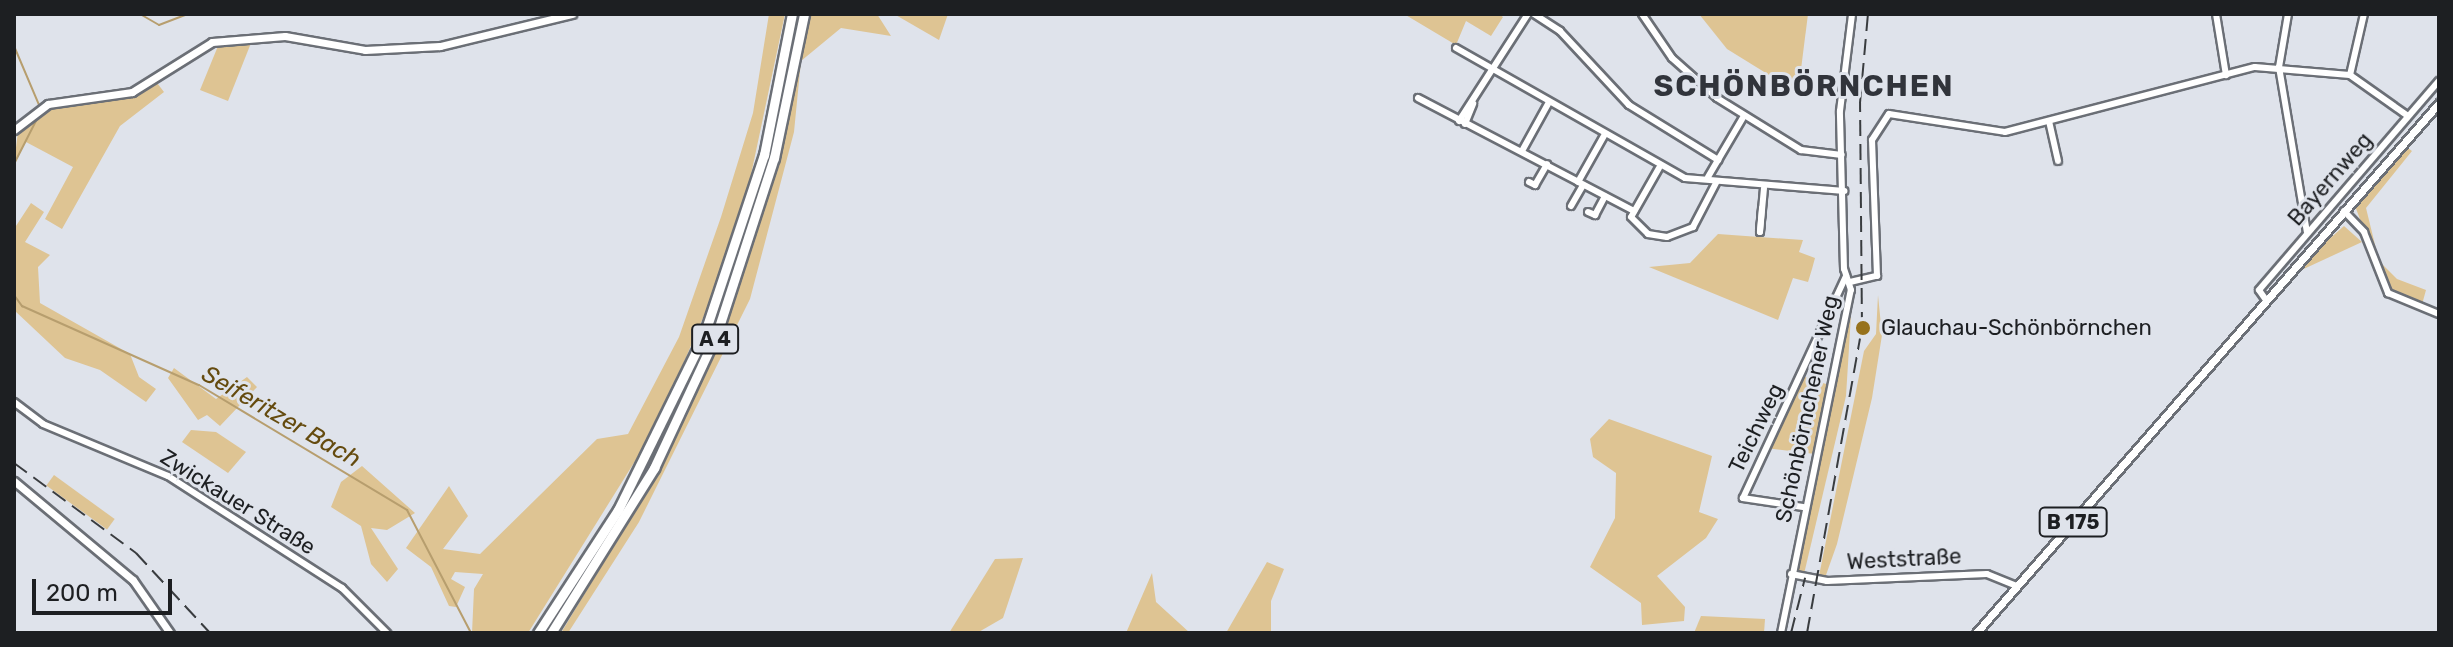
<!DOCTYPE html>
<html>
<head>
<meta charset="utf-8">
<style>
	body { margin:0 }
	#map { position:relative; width:2453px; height:647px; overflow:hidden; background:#dfe3eb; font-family:Rubik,sans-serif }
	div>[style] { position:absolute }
	.green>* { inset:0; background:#dec493; transform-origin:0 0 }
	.stream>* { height:2px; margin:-1px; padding:0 1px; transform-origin:1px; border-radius:1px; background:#b79e6e }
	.roads { filter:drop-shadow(2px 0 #6b6f76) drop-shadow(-2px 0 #6b6f76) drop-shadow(0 2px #6b6f76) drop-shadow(0 -2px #6b6f76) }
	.minor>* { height:6px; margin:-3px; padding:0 3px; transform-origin:3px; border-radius:3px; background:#fff }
	.major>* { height:7px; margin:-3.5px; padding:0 3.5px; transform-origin:3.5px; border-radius:3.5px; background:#fff }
	.highway>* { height:9px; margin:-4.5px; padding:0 4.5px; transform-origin:4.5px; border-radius:4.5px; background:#fff }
	.rail>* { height:2px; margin-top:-1px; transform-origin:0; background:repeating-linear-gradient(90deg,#393c3f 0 16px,transparent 0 24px) }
	.dots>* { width:22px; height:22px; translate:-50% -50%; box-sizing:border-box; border:4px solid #dfe3eb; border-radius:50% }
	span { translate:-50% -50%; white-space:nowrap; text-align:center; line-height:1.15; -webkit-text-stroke:6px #dfe3eb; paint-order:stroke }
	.shield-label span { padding:2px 6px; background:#dfe3eb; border:2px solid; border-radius:6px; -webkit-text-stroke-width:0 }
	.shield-label { font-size:20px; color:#1d1f22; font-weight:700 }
	.street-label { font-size:22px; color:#1d1f22 }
	.poi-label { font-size:22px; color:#1d1f22 }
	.left { translate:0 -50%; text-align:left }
	.water-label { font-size:24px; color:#654b0f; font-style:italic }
	.district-label { font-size:30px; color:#31343b; font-weight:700; letter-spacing:2px }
	.frame { position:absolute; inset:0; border:16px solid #1d1f22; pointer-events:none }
	.scale { position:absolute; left:32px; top:579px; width:140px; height:36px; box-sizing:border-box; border:4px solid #1d1f22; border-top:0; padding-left:10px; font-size:24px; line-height:28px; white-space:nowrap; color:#1d1f22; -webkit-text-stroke:6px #dfe3eb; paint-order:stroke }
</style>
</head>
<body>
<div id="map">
	<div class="green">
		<i style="clip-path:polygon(769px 14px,785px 14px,749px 184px,709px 304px,655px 429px,528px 633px,472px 633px,474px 589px,483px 574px,455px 572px,451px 579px,465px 587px,456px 607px,449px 606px,431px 567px,406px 548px,449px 486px,468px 516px,443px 549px,480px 554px,597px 439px,628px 434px,679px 337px,721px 217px,753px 113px)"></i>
		<i style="clip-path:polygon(810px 14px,877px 14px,891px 36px,841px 28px,801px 61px,794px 132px,750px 299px,639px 522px,568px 633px,561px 633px,668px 455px,726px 325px,774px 180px)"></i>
		<i style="clip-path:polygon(894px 14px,948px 14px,939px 40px)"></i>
		<i style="clip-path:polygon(1404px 14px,1499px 14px,1503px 17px,1491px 36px,1466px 21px,1456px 45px)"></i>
		<i style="clip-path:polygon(1699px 14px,1808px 14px,1798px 93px,1727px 49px)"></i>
		<i style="clip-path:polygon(251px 43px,228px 101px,200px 90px,218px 46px)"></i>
		<i style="clip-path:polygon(154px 79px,164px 92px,120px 126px,62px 229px,45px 219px,73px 167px,26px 142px,14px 164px,19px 123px,35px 110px,114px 98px)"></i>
		<i style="clip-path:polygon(2405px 146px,2412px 151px,2366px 208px,2379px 261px,2397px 279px,2426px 290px,2421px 308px,2388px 293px,2355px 206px)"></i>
		<i style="clip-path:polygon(31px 203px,44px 212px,25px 242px,50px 255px,38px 267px,40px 303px,130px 354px,139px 377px,156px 389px,146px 402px,100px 370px,65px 358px,14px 310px,14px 229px)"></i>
		<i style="clip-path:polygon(2344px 226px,2362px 242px,2295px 273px,2317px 250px)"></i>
		<i style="clip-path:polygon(1718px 234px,1803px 240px,1799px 252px,1815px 258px,1812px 269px,1808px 282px,1793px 278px,1778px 320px,1649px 267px,1690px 263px)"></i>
		<i style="clip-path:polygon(1878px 295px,1882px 335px,1872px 398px,1837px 544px,1826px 575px,1819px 576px,1864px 351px,1876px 334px)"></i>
		<i style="clip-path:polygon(1852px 299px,1846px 396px,1804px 574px,1795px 571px)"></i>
		<i style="clip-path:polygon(174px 368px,216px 399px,247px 377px,257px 387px,220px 426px,207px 415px,198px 420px,168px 378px)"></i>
		<i style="clip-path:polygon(1802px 376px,1832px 386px,1815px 454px,1765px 448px)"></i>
		<i style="clip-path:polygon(1609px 419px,1712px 456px,1699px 512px,1718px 519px,1706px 538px,1657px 576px,1685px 607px,1684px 621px,1642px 625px,1641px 603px,1590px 567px,1615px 518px,1616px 473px,1593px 457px,1590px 439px)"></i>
		<i style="clip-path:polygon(191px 430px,216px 432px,246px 452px,228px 473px,182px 442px)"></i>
		<i style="clip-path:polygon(362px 466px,415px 513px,387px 530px,371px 528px,398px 569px,387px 582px,371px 564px,361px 526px,331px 507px,341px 482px)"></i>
		<i style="left:54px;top:475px;width:75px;height:13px;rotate:36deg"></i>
		<i style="clip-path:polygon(1023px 558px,1003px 618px,977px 633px,949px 633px,995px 559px)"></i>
		<i style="clip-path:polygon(1267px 562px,1284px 569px,1271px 601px,1271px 633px,1226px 633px)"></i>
		<i style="clip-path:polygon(1152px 573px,1156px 602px,1190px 633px,1126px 633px)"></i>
		<i style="clip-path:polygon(1701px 616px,1765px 619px,1764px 633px,1694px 633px)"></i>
	</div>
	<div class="stream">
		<i style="left:140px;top:14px;width:22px;rotate:30deg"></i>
		<i style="left:159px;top:25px;width:30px;rotate:-21deg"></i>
		<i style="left:14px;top:46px;width:64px;rotate:67deg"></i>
		<i style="left:14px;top:164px;width:55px;rotate:-63deg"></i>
		<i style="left:14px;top:295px;width:14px;rotate:54deg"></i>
		<i style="left:22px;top:306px;width:194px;rotate:24.1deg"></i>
		<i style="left:199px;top:385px;width:243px;rotate:31deg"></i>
		<i style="left:407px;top:510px;width:139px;rotate:62.5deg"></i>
	</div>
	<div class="roads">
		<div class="minor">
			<i style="left:1534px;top:14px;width:31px;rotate:33deg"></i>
			<i style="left:1560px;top:31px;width:101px;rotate:47deg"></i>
			<i style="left:1629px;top:105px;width:105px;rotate:31.7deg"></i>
			<i style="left:1642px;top:14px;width:53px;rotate:55.7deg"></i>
			<i style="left:1672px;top:58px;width:60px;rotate:41.6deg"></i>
			<i style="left:1717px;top:98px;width:99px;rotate:31.8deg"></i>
			<i style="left:1801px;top:150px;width:41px;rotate:7deg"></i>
			<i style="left:2216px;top:14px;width:62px;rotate:80.7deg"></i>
			<i style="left:2288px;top:14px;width:54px;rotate:99.6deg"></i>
			<i style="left:2279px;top:67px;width:167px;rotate:80.4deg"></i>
			<i style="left:1456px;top:48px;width:263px;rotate:29.6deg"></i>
			<i style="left:1685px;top:178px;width:160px;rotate:4.7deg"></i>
			<i style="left:2350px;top:75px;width:63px;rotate:-77.1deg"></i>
			<i style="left:1418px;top:98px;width:244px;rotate:27.6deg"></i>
			<i style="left:1459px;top:121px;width:127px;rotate:-57.2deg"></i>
			<i style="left:2049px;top:121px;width:41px;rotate:77.3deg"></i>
			<i style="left:1465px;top:124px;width:22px;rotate:-68deg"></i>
			<i style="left:1522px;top:151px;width:56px;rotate:-61.1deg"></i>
			<i style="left:1659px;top:168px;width:56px;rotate:119.7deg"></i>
			<i style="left:1631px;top:217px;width:24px;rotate:45deg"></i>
			<i style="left:1648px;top:234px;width:19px;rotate:9deg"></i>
			<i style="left:1667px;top:237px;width:28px;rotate:-21deg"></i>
			<i style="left:1693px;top:227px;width:50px;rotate:-62.4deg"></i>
			<i style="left:1708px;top:177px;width:71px;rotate:-59.5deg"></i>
			<i style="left:1529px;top:182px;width:7px;rotate:27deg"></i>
			<i style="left:1535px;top:185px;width:24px;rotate:-60deg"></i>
			<i style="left:1578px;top:182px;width:55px;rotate:-60.6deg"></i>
			<i style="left:1571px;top:206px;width:24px;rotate:-60deg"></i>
			<i style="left:1762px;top:208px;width:24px;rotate:95deg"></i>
			<i style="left:1760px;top:232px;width:44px;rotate:-84.8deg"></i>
			<i style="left:2344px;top:211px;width:29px;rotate:46deg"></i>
			<i style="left:2364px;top:232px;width:66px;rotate:68.5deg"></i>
			<i style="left:2388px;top:293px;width:55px;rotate:22.4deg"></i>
			<i style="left:1588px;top:212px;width:8px;rotate:23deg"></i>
			<i style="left:1595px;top:215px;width:21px;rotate:-62deg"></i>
			<i style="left:1850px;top:282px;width:28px;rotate:-13deg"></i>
			<i style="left:1877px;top:276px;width:136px;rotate:-92.1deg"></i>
			<i style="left:1872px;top:140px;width:31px;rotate:-57deg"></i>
			<i style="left:1889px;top:114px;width:117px;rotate:8.8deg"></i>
			<i style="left:2005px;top:132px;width:258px;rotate:-14.6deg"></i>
			<i style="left:2255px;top:67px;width:95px;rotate:4.8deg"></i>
			<i style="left:2350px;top:75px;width:71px;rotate:35.3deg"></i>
			<i style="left:2266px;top:300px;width:12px;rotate:-125deg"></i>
			<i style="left:2259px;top:290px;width:276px;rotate:-49.3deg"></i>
			<i style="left:14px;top:402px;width:36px;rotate:37deg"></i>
			<i style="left:43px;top:424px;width:135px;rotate:22.6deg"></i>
			<i style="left:168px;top:476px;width:207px;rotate:32.8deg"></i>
			<i style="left:342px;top:588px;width:64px;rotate:45deg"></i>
			<i style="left:1803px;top:507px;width:61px;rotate:-171.5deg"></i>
			<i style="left:1743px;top:498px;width:245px;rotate:-65.1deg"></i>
			<i style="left:1791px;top:574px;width:37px;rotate:11deg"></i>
			<i style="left:1827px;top:581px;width:160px;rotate:-2.5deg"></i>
			<i style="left:1987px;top:574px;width:32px;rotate:22deg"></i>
			<i style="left:1781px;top:633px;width:350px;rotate:-78.5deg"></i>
			<i style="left:1851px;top:290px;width:22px;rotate:-108deg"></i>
			<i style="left:1844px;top:269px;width:158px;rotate:-91.5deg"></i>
			<i style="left:1840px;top:111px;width:98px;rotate:-82.9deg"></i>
		</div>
		<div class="major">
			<i style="left:14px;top:130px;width:43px;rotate:-37.4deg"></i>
			<i style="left:48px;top:104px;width:85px;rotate:-8.1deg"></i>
			<i style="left:132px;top:92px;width:94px;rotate:-32deg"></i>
			<i style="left:212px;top:42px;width:73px;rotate:-4.7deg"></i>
			<i style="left:285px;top:36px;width:81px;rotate:9.9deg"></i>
			<i style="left:365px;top:50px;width:75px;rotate:-3.1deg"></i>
			<i style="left:440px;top:46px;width:136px;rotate:-13.6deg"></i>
			<i style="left:14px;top:481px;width:155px;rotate:39.8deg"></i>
			<i style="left:133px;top:580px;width:65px;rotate:55.1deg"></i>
			<i style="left:1976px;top:633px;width:704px;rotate:-48.86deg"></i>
		</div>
		<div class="highway">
			<i style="left:538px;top:633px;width:147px;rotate:-57deg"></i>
			<i style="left:618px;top:510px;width:195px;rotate:-63.8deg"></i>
			<i style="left:704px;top:335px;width:190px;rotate:-71.6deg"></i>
			<i style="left:764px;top:155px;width:144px;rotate:-78.8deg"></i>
			<i style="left:551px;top:633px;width:195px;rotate:-58deg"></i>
			<i style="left:654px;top:468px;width:149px;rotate:-65deg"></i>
			<i style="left:717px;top:333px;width:184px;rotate:-72deg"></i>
			<i style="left:774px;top:158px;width:147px;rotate:-78.2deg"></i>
		</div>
	</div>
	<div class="rail">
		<i style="left:14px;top:463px;width:152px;rotate:36.4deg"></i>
		<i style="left:136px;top:553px;width:109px;rotate:47.2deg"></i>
		<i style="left:1791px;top:633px;width:57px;rotate:-75.7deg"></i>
		<i style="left:1807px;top:633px;width:310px;rotate:-79.8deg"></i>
		<i style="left:1862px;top:328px;width:225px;rotate:-90.5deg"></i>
		<i style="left:1860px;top:103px;width:89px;rotate:-84.9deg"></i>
	</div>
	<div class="dots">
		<i style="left:1863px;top:328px;background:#97721c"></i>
	</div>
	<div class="shield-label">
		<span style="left:715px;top:339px">A 4</span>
		<span style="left:2073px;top:522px">B 175</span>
	</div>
	<div class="street-label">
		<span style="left:2330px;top:179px;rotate:-49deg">Bayernweg</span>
		<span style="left:1807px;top:409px;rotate:-78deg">Schönbörnchener Weg</span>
		<span style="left:1756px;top:428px;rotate:-64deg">Teichweg</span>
		<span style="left:238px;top:502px;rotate:32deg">Zwickauer Straße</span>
		<span style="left:1904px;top:559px;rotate:-3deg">Weststraße</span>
	</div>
	<div class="poi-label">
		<span class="left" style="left:1881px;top:328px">Glauchau-Schönbörnchen</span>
	</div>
	<div class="water-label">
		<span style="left:281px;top:417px;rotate:30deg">Seiferitzer Bach</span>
	</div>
	<div class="district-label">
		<span style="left:1804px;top:86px">SCHÖNBÖRNCHEN</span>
	</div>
	<div class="frame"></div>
	<div class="scale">200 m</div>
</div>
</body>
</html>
